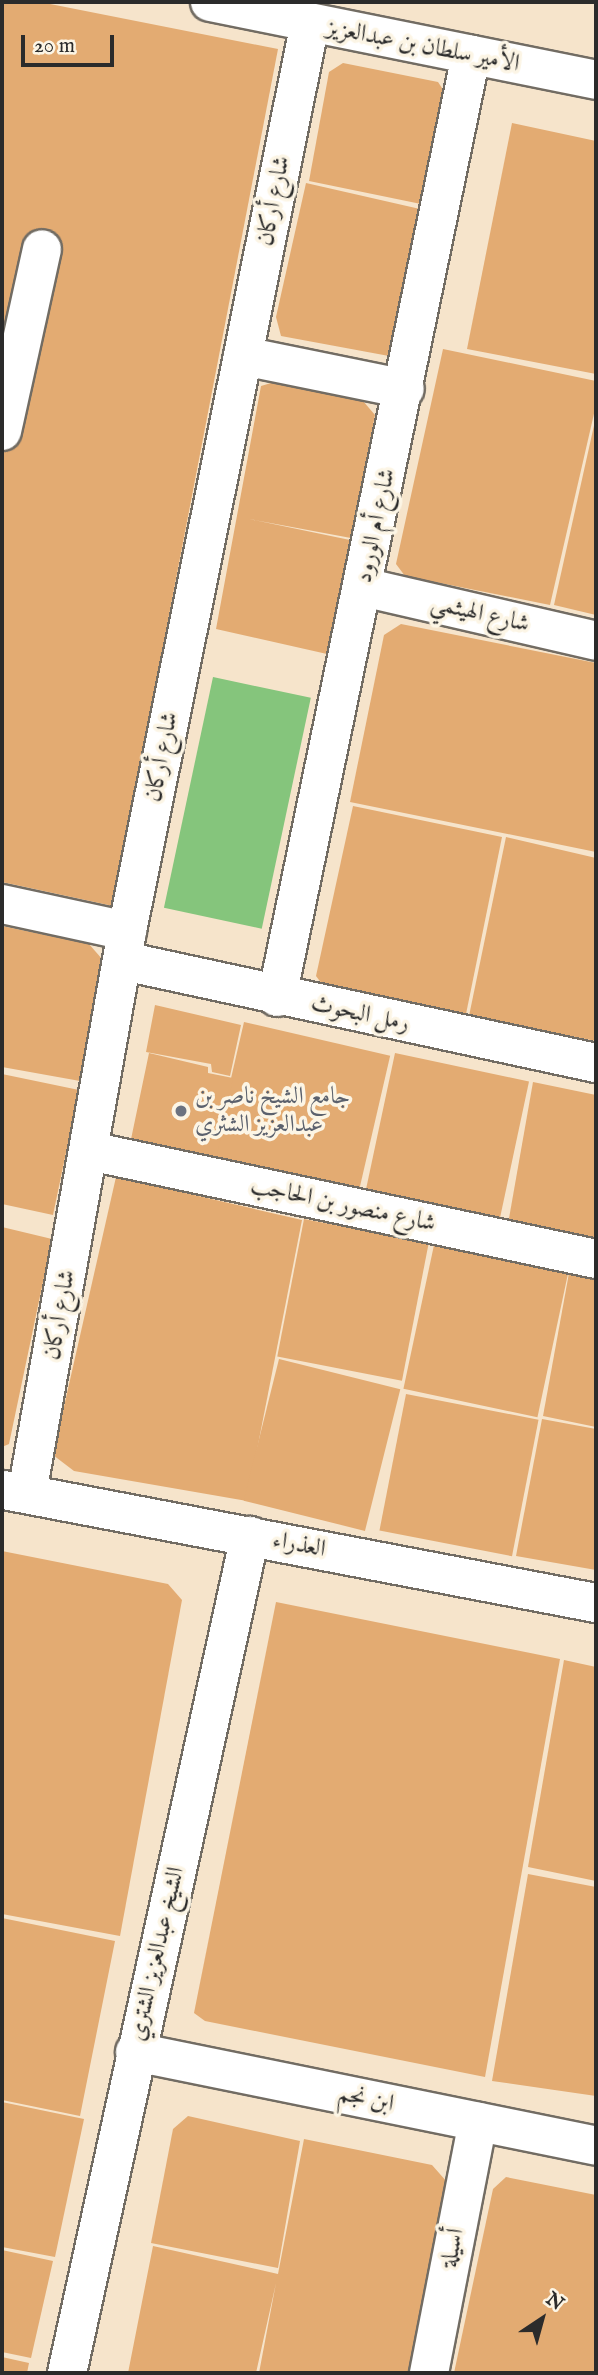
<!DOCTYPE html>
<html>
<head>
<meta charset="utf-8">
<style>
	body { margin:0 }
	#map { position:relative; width:598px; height:2375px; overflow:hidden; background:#f6e4cb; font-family:"IM FELL English",Amiri,serif }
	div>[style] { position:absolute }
	.green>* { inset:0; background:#85c57c; transform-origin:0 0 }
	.building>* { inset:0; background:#e3ab72; transform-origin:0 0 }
	.roads { filter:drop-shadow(2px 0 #726c63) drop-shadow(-2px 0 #726c63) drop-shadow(0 2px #726c63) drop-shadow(0 -2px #726c63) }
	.minor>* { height:38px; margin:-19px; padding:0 19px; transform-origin:19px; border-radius:19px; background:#fff }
	.dots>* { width:19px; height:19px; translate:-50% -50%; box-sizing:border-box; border:4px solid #fcf5e5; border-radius:50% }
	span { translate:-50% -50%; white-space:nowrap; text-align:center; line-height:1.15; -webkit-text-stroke:7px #fcf5e5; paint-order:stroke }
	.street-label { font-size:24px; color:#2b2b2b }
	.worship-label { font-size:24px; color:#5b616d }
	.left { translate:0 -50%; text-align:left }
	.frame { position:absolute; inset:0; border:4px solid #2b2b2b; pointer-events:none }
	.north { position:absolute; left:507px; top:2284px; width:70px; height:70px; -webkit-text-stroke:5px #fcf5e5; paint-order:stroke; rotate:36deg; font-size:19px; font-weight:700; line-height:28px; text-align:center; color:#2b2b2b }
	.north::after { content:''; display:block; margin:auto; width:24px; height:32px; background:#2b2b2b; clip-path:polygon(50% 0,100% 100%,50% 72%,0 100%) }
	.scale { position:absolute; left:21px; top:35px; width:93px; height:32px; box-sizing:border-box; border:4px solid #2b2b2b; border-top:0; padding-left:9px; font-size:21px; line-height:24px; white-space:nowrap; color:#2b2b2b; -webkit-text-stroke:5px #fcf5e5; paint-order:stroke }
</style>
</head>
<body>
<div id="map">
	<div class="green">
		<i style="left:213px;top:677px;width:100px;height:236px;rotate:12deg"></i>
	</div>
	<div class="building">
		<i style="clip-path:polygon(2px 2px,40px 2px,278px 49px,113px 906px,2px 882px)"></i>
		<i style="clip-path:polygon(343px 63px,438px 82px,446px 94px,421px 204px,309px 181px,329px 72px)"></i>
		<i style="clip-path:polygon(512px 123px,596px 141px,596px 374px,467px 349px)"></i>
		<i style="clip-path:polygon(306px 183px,420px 209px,389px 356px,281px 336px,276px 317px)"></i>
		<i style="clip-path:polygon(443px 349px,596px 381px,596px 405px,550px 605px,405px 576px,396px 564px)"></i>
		<i style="clip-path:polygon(271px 383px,363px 401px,375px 415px,351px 538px,249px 519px,350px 540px,327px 654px,216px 629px,261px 386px)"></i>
		<i style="clip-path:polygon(595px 421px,596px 421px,596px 615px,554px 605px)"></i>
		<i style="clip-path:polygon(401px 624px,596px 663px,596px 852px,350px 802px,384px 635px)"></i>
		<i style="clip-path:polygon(353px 806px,502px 837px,466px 1014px,328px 992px,316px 976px)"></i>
		<i style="clip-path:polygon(506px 837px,596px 858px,596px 1041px,469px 1016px)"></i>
		<i style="clip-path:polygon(2px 926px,89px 944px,102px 959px,80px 1081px,2px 1067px)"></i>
		<i style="clip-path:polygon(155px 1005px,241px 1025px,230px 1076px,212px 1072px,211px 1064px,146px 1052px)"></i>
		<i style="left:244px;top:1022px;width:150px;height:146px;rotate:13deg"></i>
		<i style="clip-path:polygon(149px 1053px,208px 1067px,208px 1073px,233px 1078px,216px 1160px,130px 1144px)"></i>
		<i style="left:395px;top:1053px;width:137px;height:145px;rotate:12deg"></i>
		<i style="clip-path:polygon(2px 1074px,79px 1090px,53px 1215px,2px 1204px)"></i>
		<i style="clip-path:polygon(533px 1082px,596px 1095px,596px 1244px,508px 1224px)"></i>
		<i style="clip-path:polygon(116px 1177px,302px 1220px,247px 1501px,74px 1471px,53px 1455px)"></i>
		<i style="left:304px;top:1219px;width:127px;height:140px;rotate:11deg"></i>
		<i style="clip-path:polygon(2px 1227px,52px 1239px,9px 1444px,2px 1447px)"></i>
		<i style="left:434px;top:1245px;width:137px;height:147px;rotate:12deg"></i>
		<i style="clip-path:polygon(569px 1273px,596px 1278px,596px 1427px,543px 1416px)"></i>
		<i style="left:279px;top:1359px;width:125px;height:146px;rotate:14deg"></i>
		<i style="left:406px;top:1394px;width:135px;height:139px;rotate:11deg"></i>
		<i style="clip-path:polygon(542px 1419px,596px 1429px,596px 1570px,516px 1556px)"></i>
		<i style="clip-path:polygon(2px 1551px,168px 1584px,182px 1600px,120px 1936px,2px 1914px)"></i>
		<i style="clip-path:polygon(276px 1602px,560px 1659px,485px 2077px,205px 2021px,194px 2013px)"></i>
		<i style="clip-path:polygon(564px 1660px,596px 1667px,596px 1881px,528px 1867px)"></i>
		<i style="clip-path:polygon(528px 1874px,596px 1887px,596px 2096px,492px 2081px)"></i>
		<i style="clip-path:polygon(2px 1918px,115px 1941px,80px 2116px,2px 2100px)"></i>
		<i style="clip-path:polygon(2px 2102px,84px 2119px,55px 2257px,2px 2247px)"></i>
		<i style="clip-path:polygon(188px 2116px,300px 2141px,278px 2268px,151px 2243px,173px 2129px)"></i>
		<i style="clip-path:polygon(304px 2139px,432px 2165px,447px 2182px,411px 2373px,259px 2373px,276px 2283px,256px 2373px,128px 2373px,153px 2246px,278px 2274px)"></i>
		<i style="clip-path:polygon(506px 2177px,596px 2195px,596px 2373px,454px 2373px,493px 2189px)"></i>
		<i style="clip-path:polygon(2px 2250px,53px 2261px,31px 2358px,2px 2352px)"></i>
		<i style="clip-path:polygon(2px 2357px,29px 2363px,27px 2373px,2px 2373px)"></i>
	</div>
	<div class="roads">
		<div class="minor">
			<i style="left:210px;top:2px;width:394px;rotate:11.4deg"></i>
			<i style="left:243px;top:356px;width:165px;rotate:11.5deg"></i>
			<i style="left:2px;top:431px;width:186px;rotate:-77.6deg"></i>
			<i style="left:363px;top:587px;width:239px;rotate:13deg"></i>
			<i style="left:2px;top:904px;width:128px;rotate:12.2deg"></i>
			<i style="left:124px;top:961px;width:483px;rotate:12.2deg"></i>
			<i style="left:277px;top:997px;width:962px;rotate:-78.36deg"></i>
			<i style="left:90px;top:1151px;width:517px;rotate:12.05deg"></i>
			<i style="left:4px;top:1490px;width:603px;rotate:10.81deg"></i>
			<i style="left:27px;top:1493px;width:571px;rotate:-79.91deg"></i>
			<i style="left:127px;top:931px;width:926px;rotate:-78.61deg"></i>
			<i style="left:135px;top:2052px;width:470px;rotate:11.5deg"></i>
			<i style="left:67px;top:2373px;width:857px;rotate:-77.67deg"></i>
			<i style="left:429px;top:2373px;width:256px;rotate:-79deg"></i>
		</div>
	</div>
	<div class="dots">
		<i style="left:181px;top:1111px;background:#6b7280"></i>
	</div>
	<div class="street-label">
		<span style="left:423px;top:46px;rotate:11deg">الأمير سلطان بن عبدالعزيز</span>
		<span style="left:274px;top:201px;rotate:-79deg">شارع أركان</span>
		<span style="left:376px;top:526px;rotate:-78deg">شارع أم الورود</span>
		<span style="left:480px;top:614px;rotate:13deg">شارع الهيثمي</span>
		<span style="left:162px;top:757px;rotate:-79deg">شارع أركان</span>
		<span style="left:360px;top:1014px;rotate:12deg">رمل البحوث</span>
		<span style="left:343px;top:1205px;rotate:12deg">شارع منصور بن الحاجب</span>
		<span style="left:60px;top:1315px;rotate:-80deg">شارع أركان</span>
		<span style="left:299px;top:1545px;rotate:11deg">العذراء</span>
		<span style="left:157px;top:1954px;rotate:-77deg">الشيخ عبدالعزيز الشتري</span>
		<span style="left:366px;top:2099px;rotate:12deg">ابن نجم</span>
		<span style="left:453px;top:2248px;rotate:-79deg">أسيلة</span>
	</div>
	<div class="worship-label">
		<span class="left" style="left:195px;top:1111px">جامع الشيخ ناصر بن<br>عبدالعزيز الشثري</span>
	</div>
	<div class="frame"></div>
	<div class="north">N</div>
	<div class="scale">20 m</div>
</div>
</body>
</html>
